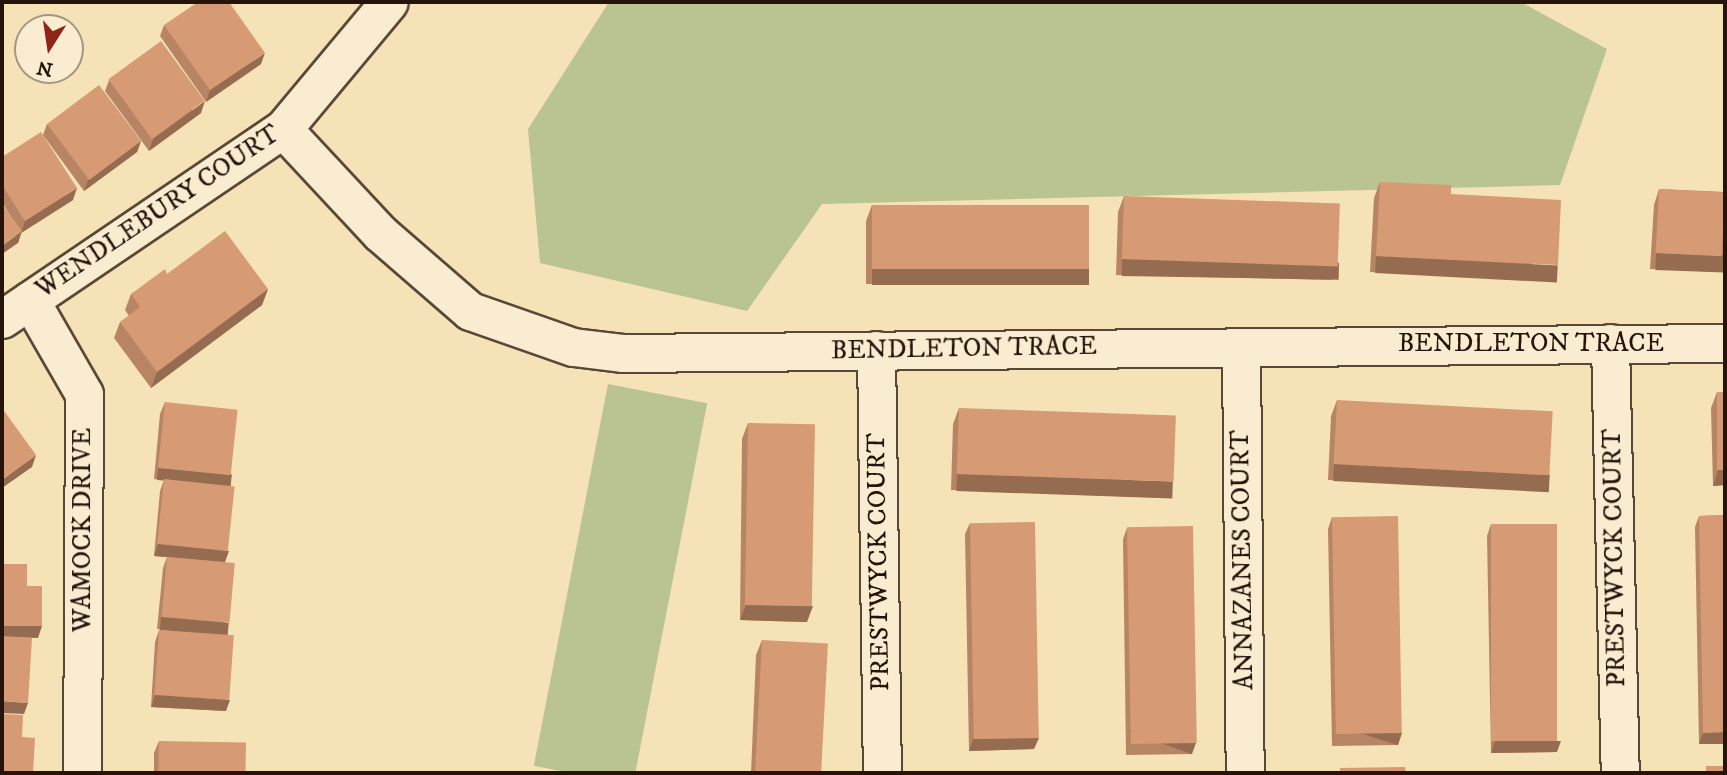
<!DOCTYPE html>
<html>
<head>
<meta charset="utf-8">
<style>
	body { margin:0 }
	#map { position:relative; width:1727px; height:775px; overflow:hidden; background:#f6e2b7; font-family:"IM FELL DW Pica",serif }
	div>[style] { position:absolute }
	.green>* { inset:0; background:#b9c490; transform-origin:0 0 }
	.roads { filter:drop-shadow(2px 0 #5a4837) drop-shadow(-2px 0 #5a4837) drop-shadow(0 2px #5a4837) drop-shadow(0 -2px #5a4837) }
	.street>* { height:37px; margin:-18.5px; padding:0 18.5px; transform-origin:18.5px; border-radius:18.5px; background:#f9ecd0 }
	.wall>* { inset:0; background:#b88564 }
	.shaded-wall>* { inset:0; background:#966c51; transform-origin:0 0 }
	.building>* { inset:0; background:#d69b74; transform-origin:0 0 }
	span { translate:-50% -50%; white-space:nowrap; text-align:center; line-height:1.15; -webkit-text-stroke:5px #f9ecd0; paint-order:stroke }
	.street-label { font-size:26px; color:#26140c }
	.frame { position:absolute; inset:0; border:4px solid #26140c; pointer-events:none }
	.north { position:absolute; left:14px; top:14px; width:70px; height:70px; box-sizing:border-box; background:#f9ecd0; border:2px solid #a59682; border-radius:50%; rotate:192deg; font-size:19px; font-weight:700; line-height:28px; text-align:center; color:#26140c }
	.north::after { content:''; display:block; margin:auto; width:24px; height:32px; background:#8f2418; clip-path:polygon(50% 0,100% 100%,50% 72%,0 100%) }
</style>
</head>
<body>
<div id="map">
	<div class="green">
		<i style="clip-path:polygon(609px 2px,1521px 2px,1607px 49px,1560px 185px,822px 204px,747px 311px,540px 263px,528px 129px)"></i>
		<i style="left:608px;top:384px;width:101px;height:389px;rotate:11deg"></i>
	</div>
	<div class="roads">
		<div class="street">
			<i style="left:283px;top:129px;width:142px;rotate:47deg"></i>
			<i style="left:380px;top:233px;width:119px;rotate:40.9deg"></i>
			<i style="left:470px;top:311px;width:109px;rotate:19.3deg"></i>
			<i style="left:573px;top:347px;width:49px;rotate:7deg"></i>
			<i style="left:622px;top:353px;width:1103px;rotate:-0.52deg"></i>
			<i style="left:30px;top:300px;width:108px;rotate:60.1deg"></i>
			<i style="left:84px;top:394px;width:379px;rotate:90.3deg"></i>
			<i style="left:2px;top:319px;width:339px;rotate:-34.1deg"></i>
			<i style="left:283px;top:129px;width:165px;rotate:-50.2deg"></i>
			<i style="left:1610px;top:343px;width:430px;rotate:88.7deg"></i>
			<i style="left:1241px;top:347px;width:426px;rotate:89.5deg"></i>
			<i style="left:876px;top:350px;width:423px;rotate:89.2deg"></i>
		</div>
	</div>
	<div class="wall">
		<i style="clip-path:polygon(164px 25px,261px 64px,206px 102px,160px 36px)"></i>
		<i style="clip-path:polygon(109px 80px,201px 113px,149px 151px,105px 91px)"></i>
		<i style="clip-path:polygon(47px 124px,141px 141px,137px 152px,84px 191px,43px 135px)"></i>
		<i style="clip-path:polygon(2px 157px,73px 200px,21px 233px,18px 243px,11px 217px,2px 202px)"></i>
		<i style="clip-path:polygon(1380px 182px,1451px 194px,1552px 281px,1370px 272px,1374px 198px)"></i>
		<i style="clip-path:polygon(1659px 189px,1725px 192px,1725px 272px,1650px 269px,1654px 205px)"></i>
		<i style="clip-path:polygon(1124px 196px,1333px 280px,1116px 275px,1118px 212px)"></i>
		<i style="clip-path:polygon(872px 205px,1083px 285px,866px 284px,866px 221px)"></i>
		<i style="clip-path:polygon(167px 274px,268px 289px,262px 305px,151px 388px,114px 338px,120px 322px,129px 316px,125px 310px,131px 294px)"></i>
		<i style="clip-path:polygon(1717px 392px,1725px 485px,1713px 486px,1711px 408px)"></i>
		<i style="clip-path:polygon(1337px 400px,1550px 474px,1545px 490px,1328px 480px,1331px 416px)"></i>
		<i style="clip-path:polygon(165px 402px,232px 475px,228px 485px,225px 562px,226px 711px,151px 707px,155px 642px,159px 630px,206px 633px,157px 629px,163px 568px,167px 557px,154px 556px,160px 491px,164px 480px,154px 479px,160px 414px)"></i>
		<i style="clip-path:polygon(959px 408px,1167px 498px,951px 490px,953px 424px)"></i>
		<i style="clip-path:polygon(748px 423px,807px 622px,740px 620px,742px 439px)"></i>
		<i style="clip-path:polygon(1725px 515px,1725px 744px,1699px 744px,1695px 527px,1699px 516px)"></i>
		<i style="clip-path:polygon(1332px 517px,1398px 745px,1332px 746px,1328px 529px)"></i>
		<i style="clip-path:polygon(970px 523px,1034px 749px,969px 751px,965px 534px)"></i>
		<i style="clip-path:polygon(1491px 524px,1557px 752px,1491px 753px,1487px 536px)"></i>
		<i style="clip-path:polygon(1127px 528px,1192px 754px,1126px 755px,1123px 539px)"></i>
		<i style="clip-path:polygon(762px 640px,821px 773px,751px 773px,756px 655px)"></i>
		<i style="clip-path:polygon(159px 741px,246px 773px,154px 773px,154px 753px)"></i>
	</div>
	<div class="shaded-wall">
		<i style="clip-path:polygon(265px 53px,261px 64px,206px 102px,210px 90px)"></i>
		<i style="clip-path:polygon(205px 101px,201px 113px,149px 151px,153px 139px)"></i>
		<i style="clip-path:polygon(141px 141px,137px 152px,84px 191px,88px 180px)"></i>
		<i style="clip-path:polygon(77px 188px,73px 200px,21px 233px,25px 221px)"></i>
		<i style="clip-path:polygon(22px 231px,18px 243px,2px 254px,2px 246px)"></i>
		<i style="left:1656px;top:253px;width:69px;height:17px;rotate:2deg"></i>
		<i style="left:1376px;top:256px;width:182px;height:17px;rotate:3deg"></i>
		<i style="left:1122px;top:259px;width:217px;height:17px;rotate:1deg"></i>
		<i style="left:872px;top:269px;width:217px;height:16px"></i>
		<i style="clip-path:polygon(268px 289px,262px 305px,151px 388px,157px 372px)"></i>
		<i style="clip-path:polygon(36px 455px,32px 467px,2px 488px,2px 480px)"></i>
		<i style="left:1334px;top:464px;width:216px;height:17px;rotate:3deg"></i>
		<i style="left:158px;top:468px;width:74px;height:12px;rotate:5deg"></i>
		<i style="clip-path:polygon(1718px 470px,1725px 470px,1725px 485px,1713px 486px)"></i>
		<i style="left:957px;top:474px;width:216px;height:17px;rotate:2deg"></i>
		<i style="clip-path:polygon(158px 544px,229px 551px,225px 562px,154px 556px)"></i>
		<i style="clip-path:polygon(746px 605px,813px 606px,807px 622px,740px 620px)"></i>
		<i style="left:161px;top:617px;width:68px;height:13px;rotate:5deg"></i>
		<i style="clip-path:polygon(2px 626px,42px 626px,38px 638px,2px 637px)"></i>
		<i style="clip-path:polygon(155px 695px,230px 700px,226px 711px,151px 707px)"></i>
		<i style="clip-path:polygon(2px 701px,28px 703px,24px 714px,2px 713px)"></i>
		<i style="clip-path:polygon(1725px 732px,1725px 744px,1699px 744px,1703px 733px)"></i>
		<i style="left:1402px;top:733px;width:13px;height:66px;rotate:108deg"></i>
		<i style="clip-path:polygon(1039px 738px,1034px 749px,969px 751px,973px 739px)"></i>
		<i style="clip-path:polygon(1495px 741px,1561px 741px,1557px 752px,1491px 753px)"></i>
		<i style="left:1196px;top:743px;width:12px;height:66px;rotate:110deg"></i>
	</div>
	<div class="building">
		<i style="clip-path:polygon(198px 2px,229px 2px,265px 53px,210px 90px,164px 25px)"></i>
		<i style="left:161px;top:41px;width:74px;height:65px;rotate:54deg"></i>
		<i style="left:99px;top:85px;width:70px;height:65px;rotate:53deg"></i>
		<i style="clip-path:polygon(41px 132px,77px 188px,25px 221px,2px 185px,2px 157px)"></i>
		<i style="clip-path:polygon(1380px 182px,1451px 185px,1451px 194px,1561px 200px,1558px 265px,1376px 256px)"></i>
		<i style="left:1659px;top:189px;width:66px;height:64px;rotate:3deg"></i>
		<i style="left:1124px;top:196px;width:216px;height:63px;rotate:2deg"></i>
		<i style="clip-path:polygon(2px 204px,22px 231px,2px 246px)"></i>
		<i style="left:872px;top:205px;width:217px;height:64px"></i>
		<i style="clip-path:polygon(225px 231px,268px 289px,157px 372px,120px 322px,140px 307px,131px 294px,165px 269px,167px 274px)"></i>
		<i style="left:1717px;top:392px;width:8px;height:78px"></i>
		<i style="left:1337px;top:400px;width:216px;height:64px;rotate:3deg"></i>
		<i style="left:165px;top:402px;width:73px;height:66px;rotate:6deg"></i>
		<i style="clip-path:polygon(2px 408px,36px 455px,2px 480px)"></i>
		<i style="left:959px;top:408px;width:217px;height:66px;rotate:2deg"></i>
		<i style="left:748px;top:423px;width:67px;height:182px;rotate:1deg"></i>
		<i style="left:164px;top:479px;width:71px;height:65px;rotate:6deg"></i>
		<i style="clip-path:polygon(1725px 515px,1725px 732px,1703px 733px,1699px 516px)"></i>
		<i style="left:1398px;top:516px;width:217px;height:66px;rotate:89deg"></i>
		<i style="left:1035px;top:522px;width:216px;height:65px;rotate:89deg"></i>
		<i style="left:1491px;top:524px;width:66px;height:217px"></i>
		<i style="left:1193px;top:526px;width:217px;height:66px;rotate:89deg"></i>
		<i style="left:167px;top:557px;width:68px;height:60px;rotate:5deg"></i>
		<i style="clip-path:polygon(2px 564px,27px 564px,27px 586px,42px 586px,42px 626px,2px 626px)"></i>
		<i style="left:159px;top:630px;width:75px;height:65px;rotate:4deg"></i>
		<i style="clip-path:polygon(2px 636px,32px 638px,28px 703px,2px 701px)"></i>
		<i style="left:762px;top:640px;width:66px;height:133px;rotate:3deg"></i>
		<i style="clip-path:polygon(2px 714px,23px 715px,22px 737px,35px 738px,33px 773px,2px 773px)"></i>
		<i style="left:159px;top:741px;width:87px;height:32px;rotate:1deg"></i>
		<i style="left:1706px;top:766px;width:19px;height:7px"></i>
		<i style="clip-path:polygon(1405px 767px,1406px 773px,1340px 773px,1340px 768px)"></i>
	</div>
	<div class="street-label">
		<span style="left:158px;top:212px;rotate:-34deg">WENDLEBURY COURT</span>
		<span style="left:1531px;top:344px">BENDLETON TRACE</span>
		<span style="left:964px;top:349px;rotate:-1deg">BENDLETON TRACE</span>
		<span style="left:83px;top:530px;rotate:-90deg">WAMOCK DRIVE</span>
		<span style="left:1615px;top:558px;rotate:-91deg">PRESTWYCK COURT</span>
		<span style="left:1243px;top:560px;rotate:-91deg">ANNAZANES COURT</span>
		<span style="left:879px;top:562px;rotate:-91deg">PRESTWYCK COURT</span>
	</div>
	<div class="frame"></div>
	<div class="north">N</div>
</div>
</body>
</html>
